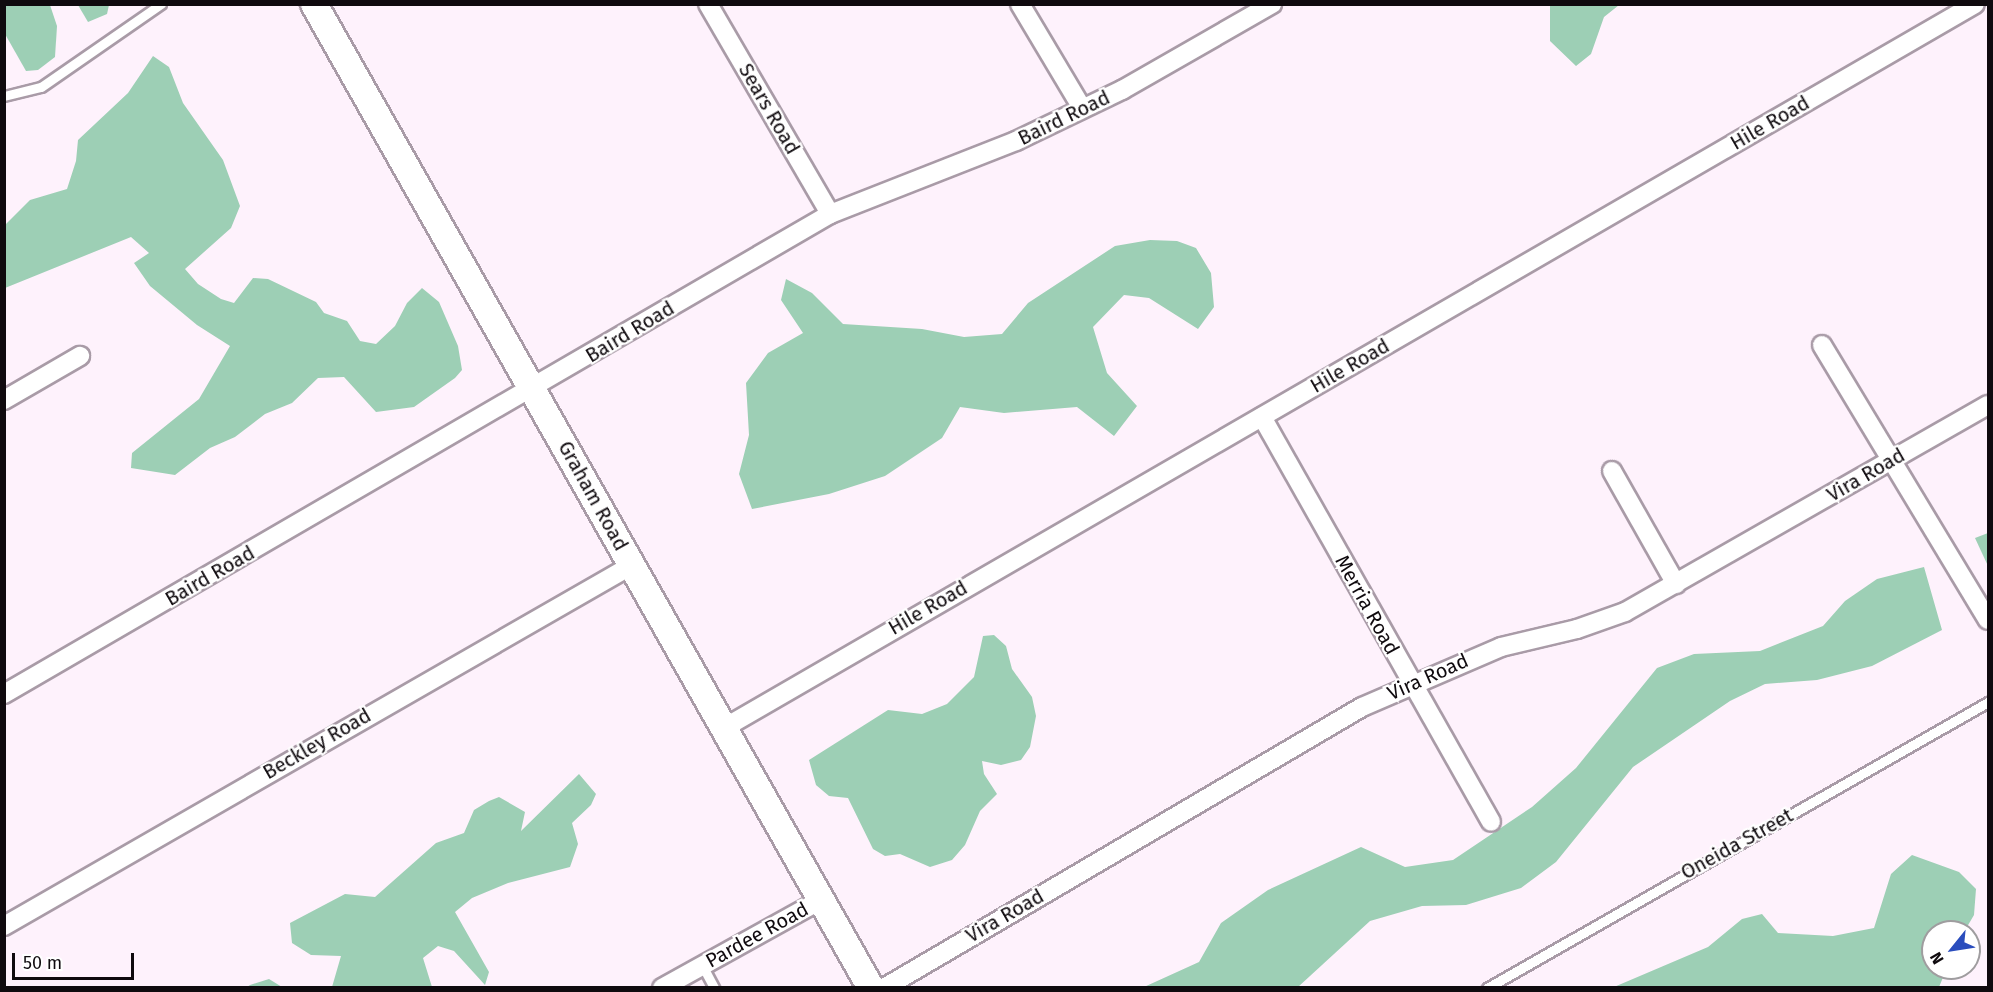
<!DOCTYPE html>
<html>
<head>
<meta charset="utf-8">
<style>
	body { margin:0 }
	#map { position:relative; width:1993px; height:992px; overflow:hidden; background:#fef2fc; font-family:"Fira Sans",sans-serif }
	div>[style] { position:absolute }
	.forest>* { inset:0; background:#9dcfb5 }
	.roads { filter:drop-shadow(2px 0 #a99ba7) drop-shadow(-2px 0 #a99ba7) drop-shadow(0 2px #a99ba7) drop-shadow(0 -2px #a99ba7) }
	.lane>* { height:9px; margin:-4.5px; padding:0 4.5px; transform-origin:4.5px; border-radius:4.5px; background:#fff }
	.street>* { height:18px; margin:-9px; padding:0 9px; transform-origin:9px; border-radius:9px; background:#fff }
	.secondary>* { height:26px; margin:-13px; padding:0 13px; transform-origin:13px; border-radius:13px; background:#fff }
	span { translate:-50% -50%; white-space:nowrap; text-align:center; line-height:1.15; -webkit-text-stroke:4.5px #fff; paint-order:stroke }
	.street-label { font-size:20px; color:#0f0a0e }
	.frame { position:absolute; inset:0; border:6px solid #0f0a0e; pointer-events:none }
	.north { position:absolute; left:1921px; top:920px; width:60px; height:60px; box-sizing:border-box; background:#fff; border:2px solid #9f9d9f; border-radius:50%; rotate:240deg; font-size:16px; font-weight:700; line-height:24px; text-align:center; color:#0f0a0e }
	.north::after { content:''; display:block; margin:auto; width:21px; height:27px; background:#2a4dbd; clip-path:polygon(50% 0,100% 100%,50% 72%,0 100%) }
	.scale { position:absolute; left:12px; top:953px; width:122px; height:27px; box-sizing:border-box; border:3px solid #0f0a0e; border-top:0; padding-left:8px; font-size:18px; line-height:21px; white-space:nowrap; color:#0f0a0e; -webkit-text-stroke:4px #fff; paint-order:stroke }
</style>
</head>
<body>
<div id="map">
	<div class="forest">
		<i style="clip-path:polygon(4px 5px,50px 5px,57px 26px,55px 57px,38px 70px,26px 71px,5px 34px)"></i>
		<i style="clip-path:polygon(78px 5px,109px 5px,107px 14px,88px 22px)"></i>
		<i style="clip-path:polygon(1550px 5px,1550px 4px,1619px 5px,1604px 17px,1591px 54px,1576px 66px,1550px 41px)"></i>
		<i style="clip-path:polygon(153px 56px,169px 67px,183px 103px,223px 160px,240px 206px,231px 228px,185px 269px,198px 284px,221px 299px,234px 303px,253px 278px,268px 279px,316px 302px,324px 313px,347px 321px,360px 341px,376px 344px,395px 326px,407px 303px,422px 288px,439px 302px,458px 346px,462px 370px,455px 378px,414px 407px,376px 412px,344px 377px,318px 378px,292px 403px,265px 414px,235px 437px,210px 448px,175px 475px,131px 468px,132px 453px,199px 399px,230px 346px,197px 325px,150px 286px,134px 263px,149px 253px,131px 237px,5px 288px,5px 225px,30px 200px,67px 189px,76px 161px,78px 140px,128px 93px)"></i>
		<i style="clip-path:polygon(1150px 240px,1177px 241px,1196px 248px,1211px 273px,1214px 307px,1198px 329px,1149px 298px,1124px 295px,1093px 327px,1107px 373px,1137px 406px,1114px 436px,1077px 407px,1004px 413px,960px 407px,942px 438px,885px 476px,829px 494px,752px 509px,739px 474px,749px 435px,746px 383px,768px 353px,803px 333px,781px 300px,786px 279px,812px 293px,843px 324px,922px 329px,964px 337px,1002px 334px,1028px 303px,1115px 246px)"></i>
		<i style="clip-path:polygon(1988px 533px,1988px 566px,1975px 538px)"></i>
		<i style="clip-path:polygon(1924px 567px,1942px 630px,1872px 666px,1817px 680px,1765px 684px,1730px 701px,1633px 767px,1556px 862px,1521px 888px,1466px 905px,1422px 906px,1370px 921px,1298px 987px,1144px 987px,1199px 962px,1221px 923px,1268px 890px,1361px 847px,1405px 867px,1453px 860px,1532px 807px,1576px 768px,1657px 668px,1694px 654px,1760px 651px,1823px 626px,1845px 601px,1877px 579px)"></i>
		<i style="clip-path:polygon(994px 635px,1006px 646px,1012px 669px,1032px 697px,1036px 716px,1030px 747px,1021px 760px,1001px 765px,982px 761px,984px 774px,997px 794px,980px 811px,965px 845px,952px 860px,930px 867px,900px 854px,885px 856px,873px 849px,848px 798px,829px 796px,816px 785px,809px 760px,888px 710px,922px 714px,947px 704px,974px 677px,983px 636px)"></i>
		<i style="clip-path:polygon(579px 774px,596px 794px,591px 805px,572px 823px,578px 844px,570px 867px,508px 883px,472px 898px,455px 912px,489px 972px,485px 985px,454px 951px,438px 946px,423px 958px,432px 987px,332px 987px,341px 956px,311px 955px,292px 943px,290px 923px,345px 894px,375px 897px,436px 843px,464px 833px,474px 810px,489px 801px,499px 797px,525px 812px,521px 831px)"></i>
		<i style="clip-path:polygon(1912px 855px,1959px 872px,1976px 889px,1974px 915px,1964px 932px,1933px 932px,1933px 968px,1947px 968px,1939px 987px,1614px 987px,1708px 947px,1742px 919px,1762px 914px,1778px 933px,1833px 936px,1874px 928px,1891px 874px)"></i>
		<i style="clip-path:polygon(269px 979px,282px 987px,247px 987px,250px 985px)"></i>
	</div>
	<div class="roads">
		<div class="lane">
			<i style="left:4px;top:96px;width:38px;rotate:-14deg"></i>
			<i style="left:41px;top:87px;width:146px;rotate:-34.7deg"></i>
			<i style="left:702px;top:965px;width:26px;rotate:62deg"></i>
			<i style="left:1487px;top:988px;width:577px;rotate:-29.72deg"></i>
		</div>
		<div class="street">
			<i style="left:708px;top:4px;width:243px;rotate:59.8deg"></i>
			<i style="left:1020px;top:4px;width:121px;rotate:59.2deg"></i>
			<i style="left:1822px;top:345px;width:321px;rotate:58.9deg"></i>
			<i style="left:4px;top:400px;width:88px;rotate:-30.1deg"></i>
			<i style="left:1262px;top:417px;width:465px;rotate:60.5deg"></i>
			<i style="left:1612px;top:471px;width:130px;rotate:60.5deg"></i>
			<i style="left:4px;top:694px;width:955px;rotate:-30.16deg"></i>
			<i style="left:830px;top:214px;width:200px;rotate:-21.4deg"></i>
			<i style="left:1016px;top:141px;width:118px;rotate:-25.7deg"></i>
			<i style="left:1122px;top:90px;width:173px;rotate:-29.8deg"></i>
			<i style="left:724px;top:728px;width:1445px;rotate:-30.06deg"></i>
			<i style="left:4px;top:926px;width:724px;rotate:-29.89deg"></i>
			<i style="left:662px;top:988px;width:182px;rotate:-29deg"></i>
			<i style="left:884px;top:988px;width:554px;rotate:-30.45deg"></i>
			<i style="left:1362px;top:707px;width:151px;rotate:-23.3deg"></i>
			<i style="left:1501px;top:647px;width:78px;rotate:-13.3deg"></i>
			<i style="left:1577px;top:629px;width:51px;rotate:-19.5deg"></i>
			<i style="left:1625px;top:612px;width:418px;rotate:-29.7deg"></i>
		</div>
		<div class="secondary">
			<i style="left:314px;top:4px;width:1131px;rotate:60.49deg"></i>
		</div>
	</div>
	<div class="street-label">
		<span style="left:769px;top:109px;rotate:60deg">Sears Road</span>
		<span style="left:1064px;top:118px;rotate:-26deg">Baird Road</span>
		<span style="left:1770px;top:123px;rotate:-30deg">Hile Road</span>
		<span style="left:630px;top:332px;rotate:-31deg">Baird Road</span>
		<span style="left:1350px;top:366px;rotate:-30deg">Hile Road</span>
		<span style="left:1866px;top:475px;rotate:-30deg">Vira Road</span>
		<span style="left:593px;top:496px;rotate:61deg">Graham Road</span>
		<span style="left:210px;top:576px;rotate:-30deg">Baird Road</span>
		<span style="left:1367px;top:605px;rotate:61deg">Merria Road</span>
		<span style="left:928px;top:608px;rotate:-30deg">Hile Road</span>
		<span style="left:1428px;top:677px;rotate:-24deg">Vira Road</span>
		<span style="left:317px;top:744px;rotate:-30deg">Beckley Road</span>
		<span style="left:1737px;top:844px;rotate:-29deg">Oneida Street</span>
		<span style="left:1005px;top:916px;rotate:-30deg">Vira Road</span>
		<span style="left:757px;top:935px;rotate:-29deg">Pardee Road</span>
	</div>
	<div class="frame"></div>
	<div class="north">N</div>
	<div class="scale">50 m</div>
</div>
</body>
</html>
